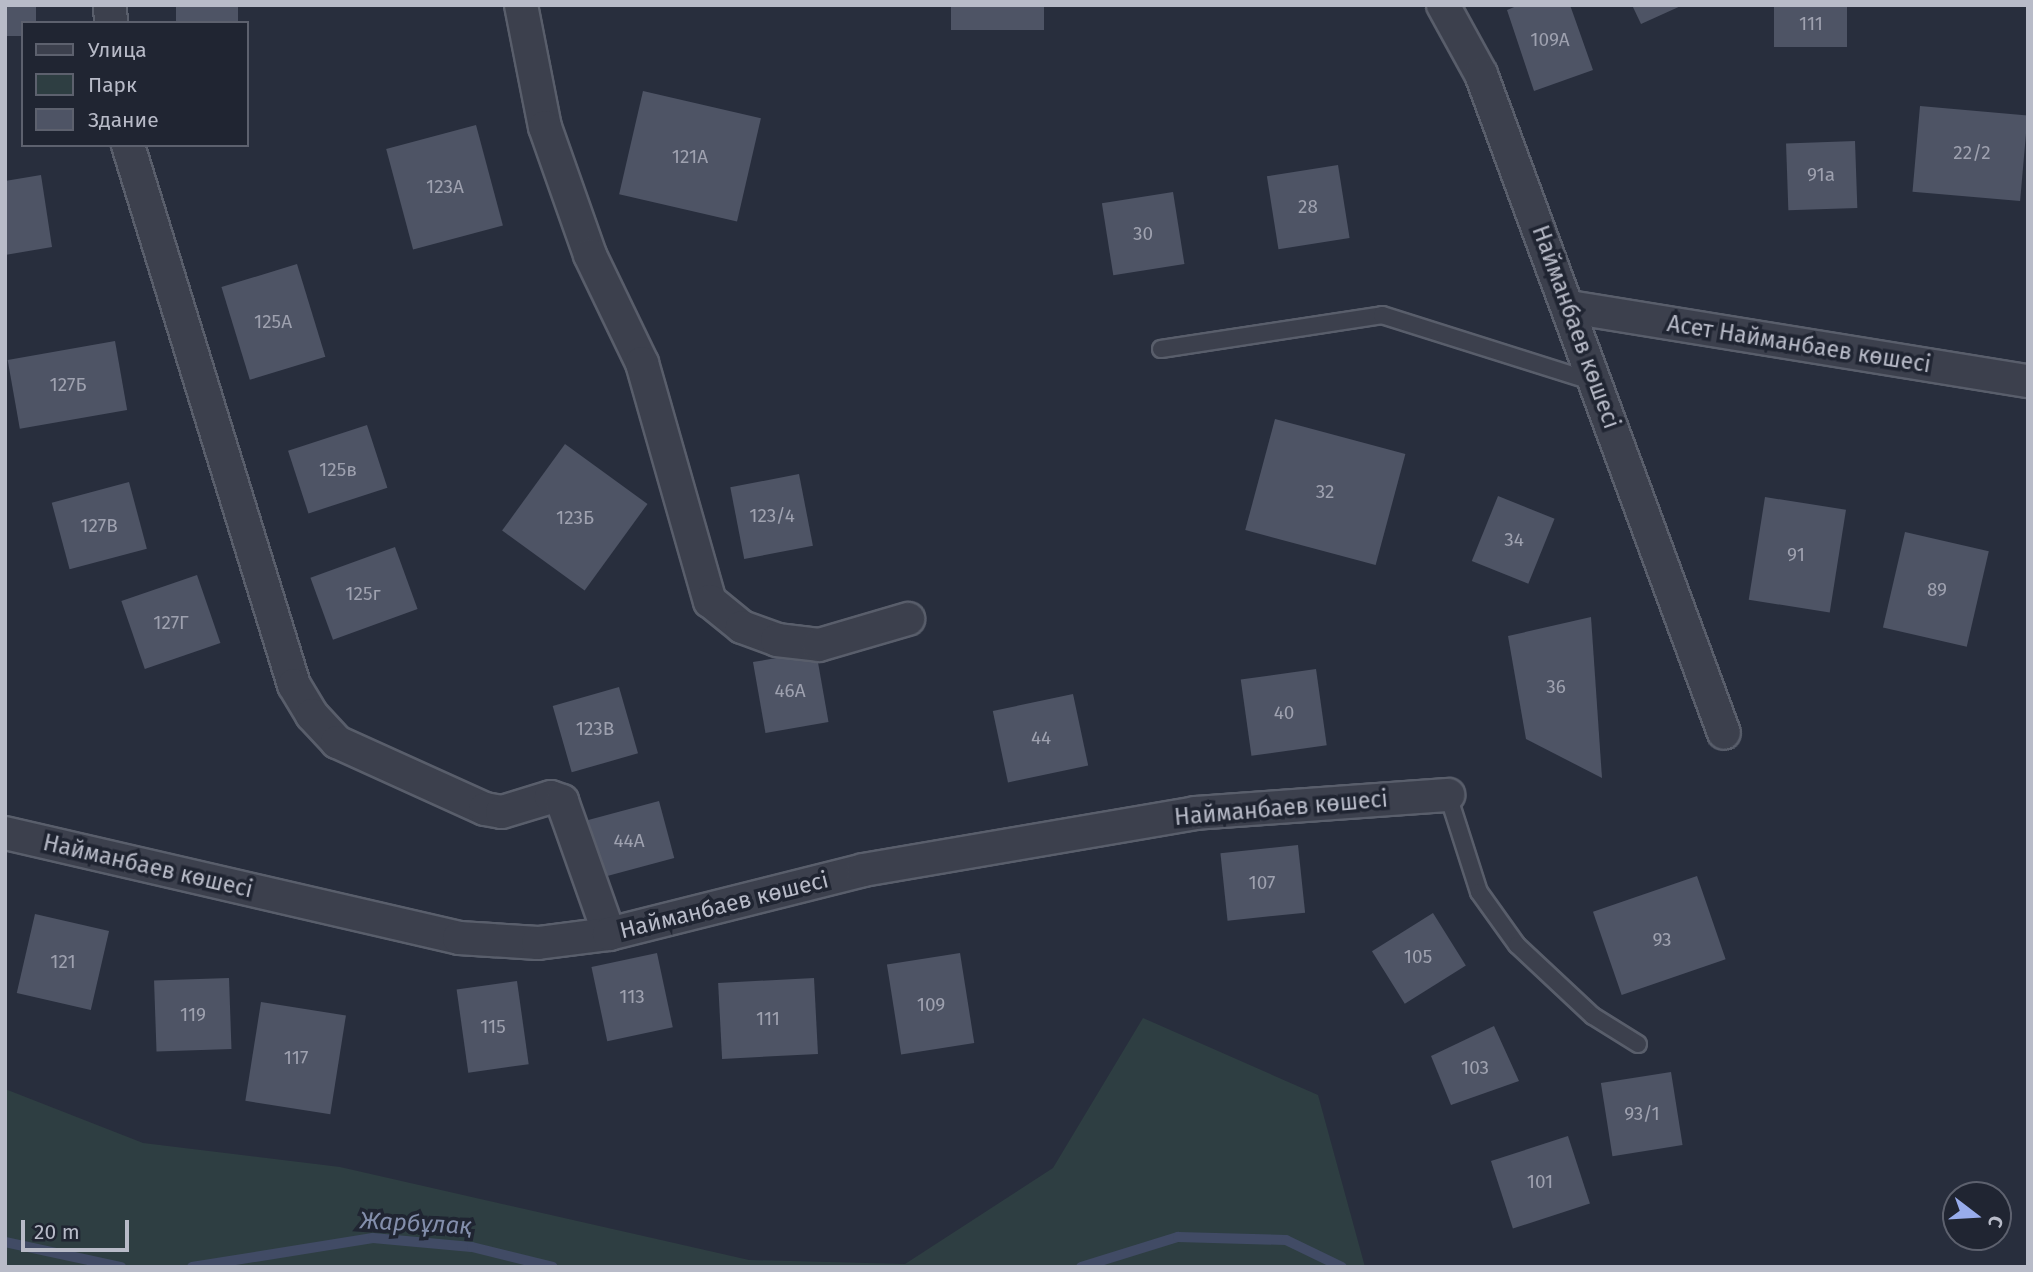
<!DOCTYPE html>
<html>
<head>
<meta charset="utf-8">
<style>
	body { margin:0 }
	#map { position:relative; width:2033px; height:1272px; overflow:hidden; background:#282e3d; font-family:"Fira Sans",sans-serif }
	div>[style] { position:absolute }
	.green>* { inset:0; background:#2e3e42 }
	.stream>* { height:10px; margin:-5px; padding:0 5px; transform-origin:5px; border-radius:5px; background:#414b65 }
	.building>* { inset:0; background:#4e5465; transform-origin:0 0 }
	.roads { filter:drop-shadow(2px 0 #595e6b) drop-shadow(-2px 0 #595e6b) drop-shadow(0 2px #595e6b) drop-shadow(0 -2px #595e6b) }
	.service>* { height:16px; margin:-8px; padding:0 8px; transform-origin:8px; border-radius:8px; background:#3c404d }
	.minor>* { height:32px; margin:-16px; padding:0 16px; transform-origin:16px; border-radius:16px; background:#3c404d }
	span { translate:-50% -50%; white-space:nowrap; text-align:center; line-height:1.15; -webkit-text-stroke:7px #202532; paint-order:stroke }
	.number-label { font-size:19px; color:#9ea1af }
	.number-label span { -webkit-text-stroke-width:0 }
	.street-label { font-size:23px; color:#b8bbc8 }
	.water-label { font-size:24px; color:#838eab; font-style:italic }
	.frame { position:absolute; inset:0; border:7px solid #b8bbc8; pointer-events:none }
	.legend { position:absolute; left:21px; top:21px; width:228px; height:126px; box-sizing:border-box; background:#202532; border:2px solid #5d616e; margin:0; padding:9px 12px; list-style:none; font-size:21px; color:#b8bbc8 }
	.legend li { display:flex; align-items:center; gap:14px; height:35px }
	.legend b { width:35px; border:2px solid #5d616e }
	.north { position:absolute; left:1942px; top:1181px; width:70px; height:70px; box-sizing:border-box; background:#202532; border:2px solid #5d616e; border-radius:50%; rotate:107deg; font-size:19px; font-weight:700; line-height:28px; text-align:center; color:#b8bbc8 }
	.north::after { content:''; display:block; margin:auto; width:24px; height:32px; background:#98acec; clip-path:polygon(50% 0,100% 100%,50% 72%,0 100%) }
	.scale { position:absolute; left:21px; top:1220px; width:108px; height:32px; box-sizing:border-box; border:4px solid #b8bbc8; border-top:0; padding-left:9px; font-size:21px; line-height:24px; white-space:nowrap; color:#b8bbc8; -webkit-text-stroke:5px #202532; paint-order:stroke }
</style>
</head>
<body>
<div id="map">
	<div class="green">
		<i style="clip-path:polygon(1143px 1018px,1318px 1095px,1365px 1267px,5px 1267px,5px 1089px,143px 1143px,340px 1167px,749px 1260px,905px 1264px,1053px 1168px)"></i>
	</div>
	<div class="stream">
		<i style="left:5px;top:1242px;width:119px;rotate:12.2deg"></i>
		<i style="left:192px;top:1267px;width:183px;rotate:-9.1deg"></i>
		<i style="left:373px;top:1238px;width:99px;rotate:5.2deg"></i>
		<i style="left:472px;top:1247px;width:83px;rotate:13.9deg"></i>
		<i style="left:1081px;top:1267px;width:102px;rotate:-17.2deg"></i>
		<i style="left:1178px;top:1237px;width:108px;rotate:1.6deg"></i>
		<i style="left:1286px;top:1240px;width:62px;rotate:25.7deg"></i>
	</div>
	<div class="building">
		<i style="clip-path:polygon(5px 5px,36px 5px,36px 23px,23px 23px,23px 36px,5px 36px)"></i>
		<i style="left:176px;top:5px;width:62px;height:19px"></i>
		<i style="left:951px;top:5px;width:93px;height:25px"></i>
		<i style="clip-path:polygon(1519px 5px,1570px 5px,1593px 70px,1534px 91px,1507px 10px)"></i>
		<i style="clip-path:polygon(1632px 5px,1683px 5px,1641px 24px)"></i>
		<i style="left:1774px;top:5px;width:73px;height:42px"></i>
		<i style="left:643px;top:91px;width:121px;height:106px;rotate:13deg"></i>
		<i style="left:1920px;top:106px;width:108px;height:86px;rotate:5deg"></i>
		<i style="left:476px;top:125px;width:104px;height:93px;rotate:75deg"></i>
		<i style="left:1855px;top:141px;width:67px;height:69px;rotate:88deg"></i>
		<i style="left:1338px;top:165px;width:74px;height:72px;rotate:81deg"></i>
		<i style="clip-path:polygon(41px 175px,52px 247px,5px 255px,5px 181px)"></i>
		<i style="left:1173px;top:192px;width:73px;height:72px;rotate:81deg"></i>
		<i style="left:297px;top:264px;width:97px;height:79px;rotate:73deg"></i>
		<i style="left:115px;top:341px;width:70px;height:109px;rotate:80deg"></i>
		<i style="left:1275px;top:419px;width:135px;height:115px;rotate:15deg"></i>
		<i style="left:367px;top:425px;width:66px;height:83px;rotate:72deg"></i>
		<i style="left:565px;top:444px;width:102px;height:107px;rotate:36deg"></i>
		<i style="left:799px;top:474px;width:73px;height:70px;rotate:79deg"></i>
		<i style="left:129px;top:482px;width:69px;height:80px;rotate:75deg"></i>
		<i style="left:1498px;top:496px;width:61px;height:70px;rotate:22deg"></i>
		<i style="left:1765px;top:497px;width:82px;height:104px;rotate:9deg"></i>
		<i style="left:1905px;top:532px;width:86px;height:98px;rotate:13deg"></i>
		<i style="left:395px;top:547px;width:66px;height:90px;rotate:70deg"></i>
		<i style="left:197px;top:575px;width:72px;height:80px;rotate:71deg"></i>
		<i style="clip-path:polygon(1591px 617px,1602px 778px,1526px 739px,1508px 636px)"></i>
		<i style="left:816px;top:651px;width:72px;height:64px;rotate:80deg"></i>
		<i style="left:1316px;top:669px;width:77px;height:76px;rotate:82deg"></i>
		<i style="left:619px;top:687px;width:69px;height:69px;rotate:74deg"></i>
		<i style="left:1073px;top:694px;width:73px;height:82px;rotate:78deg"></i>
		<i style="left:659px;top:801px;width:59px;height:79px;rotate:75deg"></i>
		<i style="left:1298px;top:845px;width:68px;height:78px;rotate:84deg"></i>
		<i style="left:1697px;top:876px;width:88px;height:110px;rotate:71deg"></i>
		<i style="left:1433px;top:913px;width:62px;height:72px;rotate:58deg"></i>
		<i style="left:35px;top:914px;width:76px;height:81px;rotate:13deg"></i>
		<i style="left:657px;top:953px;width:76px;height:67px;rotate:78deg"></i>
		<i style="left:960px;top:953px;width:91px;height:74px;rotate:81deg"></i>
		<i style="left:229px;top:978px;width:71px;height:75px;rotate:88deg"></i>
		<i style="left:814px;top:978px;width:76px;height:96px;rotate:87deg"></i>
		<i style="left:517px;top:981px;width:84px;height:61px;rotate:82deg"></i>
		<i style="left:261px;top:1002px;width:86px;height:100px;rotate:9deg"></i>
		<i style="clip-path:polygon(1494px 1026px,1519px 1081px,1451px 1105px,1431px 1056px)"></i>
		<i style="left:1671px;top:1072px;width:74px;height:71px;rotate:81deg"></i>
		<i style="left:1568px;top:1136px;width:71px;height:81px;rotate:72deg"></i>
	</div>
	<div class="roads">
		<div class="service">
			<i style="left:1161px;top:349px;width:224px;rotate:-8.7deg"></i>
			<i style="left:1382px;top:315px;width:223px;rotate:17.5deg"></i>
			<i style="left:1448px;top:795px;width:102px;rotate:72.3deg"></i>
			<i style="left:1479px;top:892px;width:65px;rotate:54.4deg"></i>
			<i style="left:1517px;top:945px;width:104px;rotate:43.1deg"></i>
			<i style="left:1593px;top:1016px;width:53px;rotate:31.9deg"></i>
		</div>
		<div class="minor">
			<i style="left:110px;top:5px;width:18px;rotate:87deg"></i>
			<i style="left:521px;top:5px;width:124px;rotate:78.9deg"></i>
			<i style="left:545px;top:127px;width:136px;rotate:70.6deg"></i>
			<i style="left:590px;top:255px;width:120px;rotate:64.3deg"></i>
			<i style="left:642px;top:363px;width:248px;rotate:74.1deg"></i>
			<i style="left:710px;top:601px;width:41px;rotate:39.1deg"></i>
			<i style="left:742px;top:627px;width:37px;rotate:20deg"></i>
			<i style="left:777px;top:640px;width:42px;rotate:6.8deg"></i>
			<i style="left:819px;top:645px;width:93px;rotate:-16.3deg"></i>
			<i style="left:1443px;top:5px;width:79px;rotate:61.2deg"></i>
			<i style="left:1481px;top:74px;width:702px;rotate:69.76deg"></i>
			<i style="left:128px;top:145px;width:565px;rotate:72.91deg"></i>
			<i style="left:294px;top:685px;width:35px;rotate:59deg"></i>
			<i style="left:312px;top:715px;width:37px;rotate:47deg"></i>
			<i style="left:337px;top:742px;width:162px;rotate:24.4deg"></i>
			<i style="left:485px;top:809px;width:17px;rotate:10deg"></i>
			<i style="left:502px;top:812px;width:51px;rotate:-17deg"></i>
			<i style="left:551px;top:797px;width:12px;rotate:20deg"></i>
			<i style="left:562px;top:801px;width:141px;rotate:70.5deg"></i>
			<i style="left:1570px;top:307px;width:464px;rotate:9.2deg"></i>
			<i style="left:5px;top:833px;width:466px;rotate:13deg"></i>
			<i style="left:459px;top:938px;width:79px;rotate:3.6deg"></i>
			<i style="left:538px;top:943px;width:72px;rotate:-7.2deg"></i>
			<i style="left:609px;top:934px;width:262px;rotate:-14.1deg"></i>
			<i style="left:863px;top:870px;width:337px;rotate:-9.7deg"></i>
			<i style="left:1195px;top:813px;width:254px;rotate:-4.1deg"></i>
		</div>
	</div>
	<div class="number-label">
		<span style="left:1811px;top:24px">111</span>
		<span style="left:1550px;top:40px">109А</span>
		<span style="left:1972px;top:153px">22/2</span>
		<span style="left:690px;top:157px">121А</span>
		<span style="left:1821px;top:175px">91а</span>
		<span style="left:445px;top:187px">123А</span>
		<span style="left:1308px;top:207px">28</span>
		<span style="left:1143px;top:234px">30</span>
		<span style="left:273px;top:322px">125А</span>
		<span style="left:68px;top:385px">127Б</span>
		<span style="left:338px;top:470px">125в</span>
		<span style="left:1325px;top:492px">32</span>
		<span style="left:772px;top:516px">123/4</span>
		<span style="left:575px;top:518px">123Б</span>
		<span style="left:99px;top:526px">127В</span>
		<span style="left:1514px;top:540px">34</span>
		<span style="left:1796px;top:555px">91</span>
		<span style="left:1937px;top:590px">89</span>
		<span style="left:363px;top:594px">125г</span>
		<span style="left:171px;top:623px">127Г</span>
		<span style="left:1556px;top:687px">36</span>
		<span style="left:790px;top:691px">46А</span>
		<span style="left:1284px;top:713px">40</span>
		<span style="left:595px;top:729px">123В</span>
		<span style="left:1041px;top:738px">44</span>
		<span style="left:629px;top:841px">44А</span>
		<span style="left:1262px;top:883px">107</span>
		<span style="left:1662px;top:940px">93</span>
		<span style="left:1418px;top:957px">105</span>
		<span style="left:63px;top:962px">121</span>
		<span style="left:632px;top:997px">113</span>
		<span style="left:931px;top:1005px">109</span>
		<span style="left:193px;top:1015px">119</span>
		<span style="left:768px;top:1019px">111</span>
		<span style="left:493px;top:1027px">115</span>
		<span style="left:296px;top:1058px">117</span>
		<span style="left:1475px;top:1068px">103</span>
		<span style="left:1642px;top:1114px">93/1</span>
		<span style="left:1540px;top:1182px">101</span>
	</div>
	<div class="street-label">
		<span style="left:1576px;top:327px;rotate:70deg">Найманбаев көшесі</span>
		<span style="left:1799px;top:344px;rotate:9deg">Асет Найманбаев көшесі</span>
		<span style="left:1281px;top:808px;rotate:-5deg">Найманбаев көшесі</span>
		<span style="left:148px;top:866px;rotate:13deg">Найманбаев көшесі</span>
		<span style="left:724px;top:905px;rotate:-14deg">Найманбаев көшесі</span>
	</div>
	<div class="water-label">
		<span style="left:416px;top:1224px;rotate:3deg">Жарбұлақ</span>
	</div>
	<div class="frame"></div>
	<ul class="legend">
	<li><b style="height:9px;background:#3c404d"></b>Улица</li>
	<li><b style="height:19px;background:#2e3e42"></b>Парк</li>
	<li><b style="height:19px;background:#4e5465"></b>Здание</li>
	</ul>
	<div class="north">С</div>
	<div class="scale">20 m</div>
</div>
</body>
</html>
